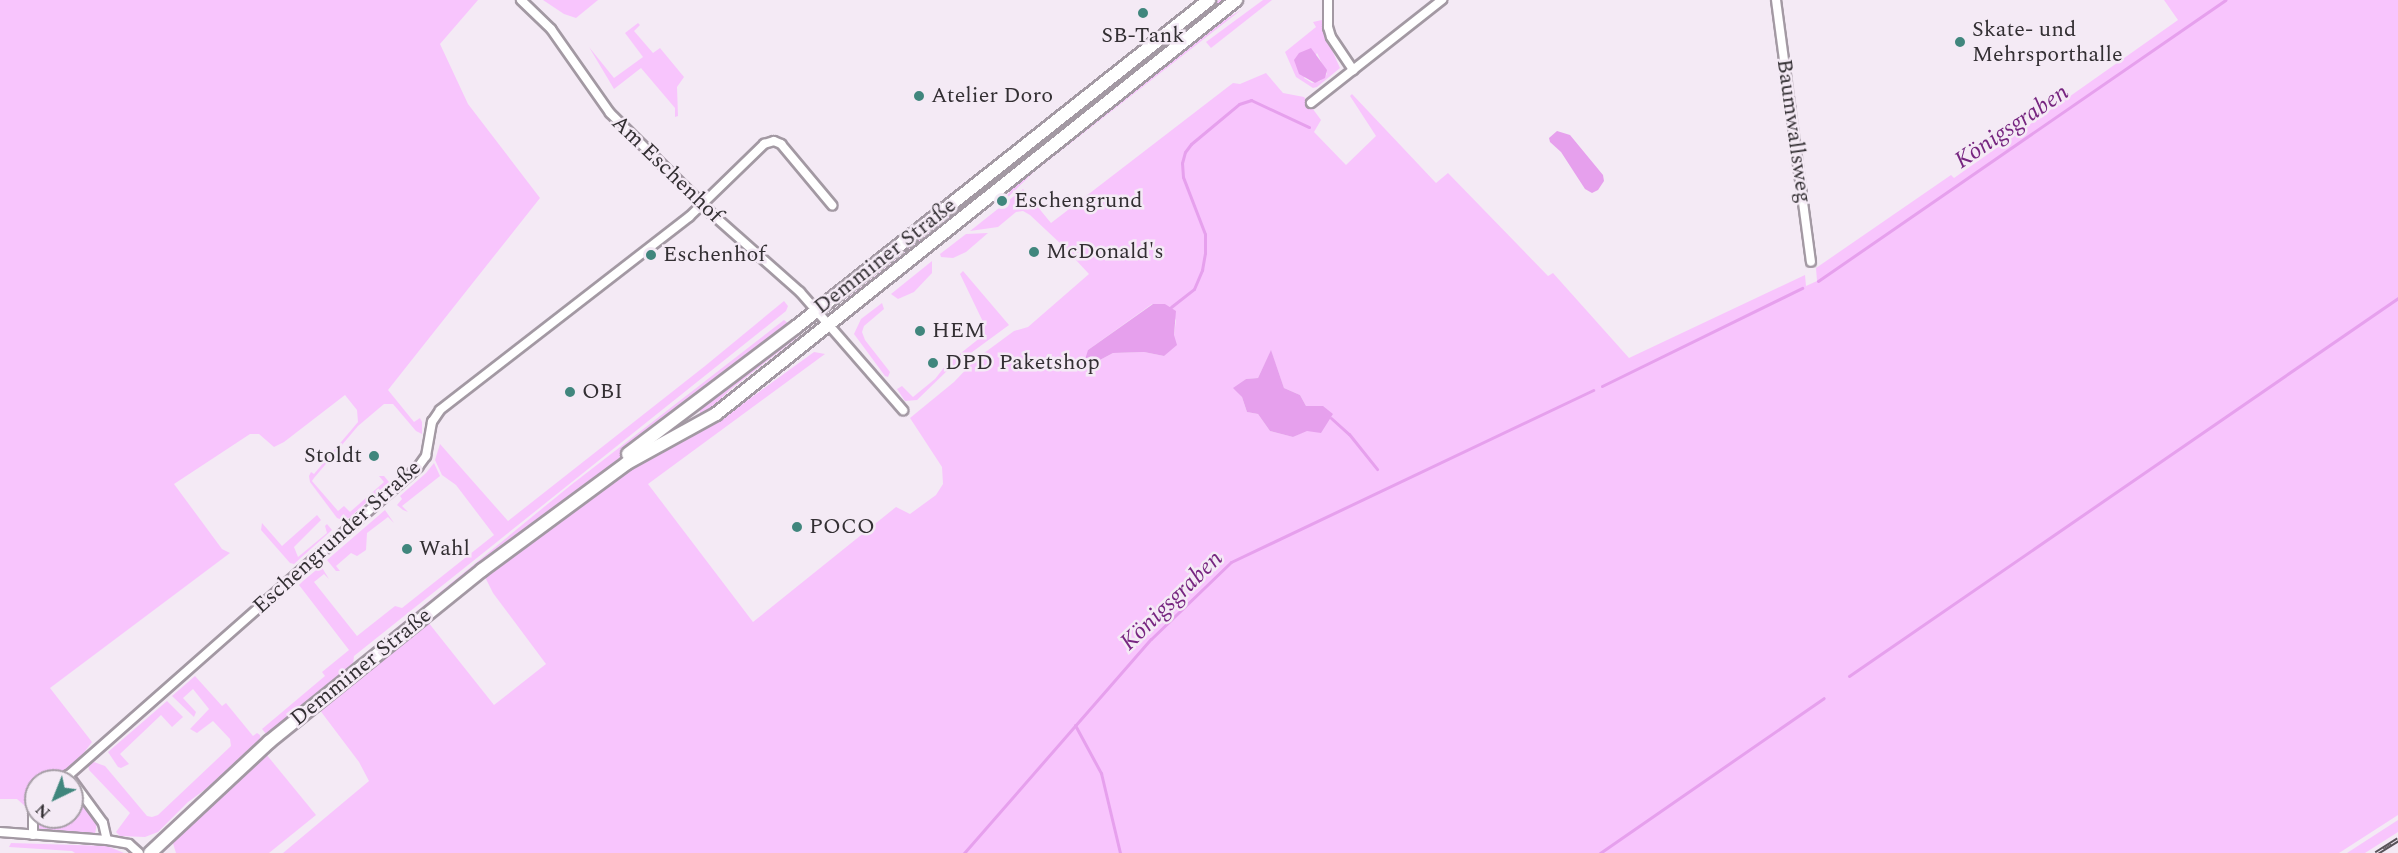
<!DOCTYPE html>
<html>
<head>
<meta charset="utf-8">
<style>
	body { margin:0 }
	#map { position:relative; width:2398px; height:853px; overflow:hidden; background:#f4eaf5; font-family:Spectral,serif }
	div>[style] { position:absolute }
	.green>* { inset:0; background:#f8c5fd }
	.water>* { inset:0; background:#e6a0ed }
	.stream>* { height:3px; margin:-1.5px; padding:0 1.5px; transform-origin:1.5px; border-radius:1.5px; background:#e6a0ed }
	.roads { filter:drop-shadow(2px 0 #a399a3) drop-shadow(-2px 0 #a399a3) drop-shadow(0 2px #a399a3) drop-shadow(0 -2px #a399a3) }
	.minor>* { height:8px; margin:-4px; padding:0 4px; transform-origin:4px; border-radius:4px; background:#fff }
	.secondary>* { height:12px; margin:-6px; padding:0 6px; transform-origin:6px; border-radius:6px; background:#fff }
	.rail>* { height:5px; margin-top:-2.5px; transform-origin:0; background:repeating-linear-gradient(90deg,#f4eaf5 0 9px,#585258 0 18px); box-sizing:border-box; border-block:2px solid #585258 }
	.dots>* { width:16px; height:16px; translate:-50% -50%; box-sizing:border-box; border:3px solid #f4eaf5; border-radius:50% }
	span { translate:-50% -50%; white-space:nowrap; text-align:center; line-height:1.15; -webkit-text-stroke:5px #f4eaf5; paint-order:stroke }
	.poi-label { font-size:22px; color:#332f33 }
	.left { translate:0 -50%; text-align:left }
	.right { translate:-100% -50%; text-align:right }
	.street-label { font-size:22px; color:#332f33 }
	.water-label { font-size:24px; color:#772680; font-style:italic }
	.north { position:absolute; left:24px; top:769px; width:60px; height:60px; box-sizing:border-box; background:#f4eaf5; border:2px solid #a79fa7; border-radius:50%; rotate:223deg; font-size:16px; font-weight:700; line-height:24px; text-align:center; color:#332f33 }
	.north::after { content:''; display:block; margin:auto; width:21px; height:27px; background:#40867d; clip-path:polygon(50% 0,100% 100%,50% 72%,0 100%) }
</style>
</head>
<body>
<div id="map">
	<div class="green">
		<i style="clip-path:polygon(0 0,478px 0,440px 44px,468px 104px,540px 198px,388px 390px,414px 422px,420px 418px,422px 422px,422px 434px,416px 431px,393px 404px,384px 404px,358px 426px,314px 478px,312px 481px,338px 511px,344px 506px,350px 512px,384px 482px,379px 476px,384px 476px,389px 482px,349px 518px,342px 520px,337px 518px,310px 482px,309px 476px,311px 472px,314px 474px,358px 422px,357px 410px,345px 395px,284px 442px,274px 447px,259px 434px,250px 434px,174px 484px,222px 549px,230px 553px,50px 688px,92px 742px,77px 762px,51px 781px,36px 781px,36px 795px,26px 807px,17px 799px,0 799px)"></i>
		<i style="clip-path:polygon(543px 0,598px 0,576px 18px,564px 14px)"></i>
		<i style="clip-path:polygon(1219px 0,1227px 0,934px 231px,849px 303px,846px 299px,910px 248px,931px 227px)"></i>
		<i style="clip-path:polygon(1263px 0,1272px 0,1211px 48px,1206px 42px)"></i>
		<i style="clip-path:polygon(evenodd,2164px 0,2398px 0,2398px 815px,2339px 853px,283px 853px,369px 781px,359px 762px,319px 709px,428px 622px,494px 705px,546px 664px,493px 593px,485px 577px,565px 514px,659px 448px,719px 421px,814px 352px,825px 354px,648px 484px,753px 622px,896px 507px,910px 514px,936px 495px,943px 484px,942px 467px,910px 418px,954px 382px,976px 359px,1014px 331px,1028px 327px,1089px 274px,1062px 245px,1030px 215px,1023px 211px,1016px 212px,998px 227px,970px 231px,1023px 189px,1051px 223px,1233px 83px,1240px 84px,1266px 73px,1283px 93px,1304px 97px,1321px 120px,1314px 132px,1346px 165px,1376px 136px,1350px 96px,1352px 94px,1436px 183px,1448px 173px,1548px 276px,1553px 273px,1629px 358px,1805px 275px,1806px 286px,1817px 281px,1816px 268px,1951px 175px,1954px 178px,2178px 20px,2164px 0,1152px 304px,1165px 304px,1176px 320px,1174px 335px,1164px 356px,1144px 352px,1113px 353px,1098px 361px,1088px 350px,1152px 304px,2164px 0,1271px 351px,1284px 388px,1300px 395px,1306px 406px,1323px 406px,1307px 430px,1293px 437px,1270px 431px,1258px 414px,1247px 412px,1242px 397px,1234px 388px,1246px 379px,1258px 378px,1271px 351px)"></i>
		<i style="clip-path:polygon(1241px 10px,1035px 171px,1006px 199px,1005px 198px,1021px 178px,1217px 24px)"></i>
		<i style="clip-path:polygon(evenodd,1322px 20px,1323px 30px,1340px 68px,1317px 87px,1313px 88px,1296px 77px,1285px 52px,1316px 27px,1313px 22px,1322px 20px,1317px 53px,1327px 74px,1320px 81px,1312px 83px,1304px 78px,1317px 53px)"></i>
		<i style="clip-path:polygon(638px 23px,640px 25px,634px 31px,653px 53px,660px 48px,684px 77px,677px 87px,678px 116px,675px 117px,675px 108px,641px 68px,614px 89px,589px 47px,614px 78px,643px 57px,625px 33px)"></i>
		<i style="clip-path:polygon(988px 233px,966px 252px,953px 258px,941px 257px,940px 254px,966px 234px)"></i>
		<i style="clip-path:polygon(932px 261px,932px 273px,914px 292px,898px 299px,891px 294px)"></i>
		<i style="clip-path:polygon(963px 271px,1009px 325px,949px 369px,917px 400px,905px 401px,897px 389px,902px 386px,913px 397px,935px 379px,946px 365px,981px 337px,985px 326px,960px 274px)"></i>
		<i style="clip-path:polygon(784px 301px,788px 306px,786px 311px,354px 656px,353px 665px,270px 735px,266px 734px,262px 729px,325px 676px,322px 672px,349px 650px,299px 585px,303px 581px,321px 566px,329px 579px,324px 574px,314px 582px,357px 636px,395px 606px,402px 608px,494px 535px,456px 485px,442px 475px,435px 460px,440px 444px,508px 521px,705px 366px)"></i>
		<i style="clip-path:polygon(882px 303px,884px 309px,864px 326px,862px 332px,865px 340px,890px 372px,888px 377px,885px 376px,854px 334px,861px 319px)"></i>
		<i style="clip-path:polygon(784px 320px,789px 324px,781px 331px,367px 656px,368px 651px,571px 485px)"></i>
		<i style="clip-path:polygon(796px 334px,798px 337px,731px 389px,705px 414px,700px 413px,700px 408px)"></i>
		<i style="clip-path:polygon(434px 463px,440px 476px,402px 506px,408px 512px,403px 510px,397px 505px,402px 499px,400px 496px,426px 473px)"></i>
		<i style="clip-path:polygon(385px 510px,394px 523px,388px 517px,367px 533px,366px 550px,357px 556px,351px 553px,336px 566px,340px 571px,336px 571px,327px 560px)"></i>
		<i style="clip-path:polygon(317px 515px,321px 520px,294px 547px,298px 557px,327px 533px,325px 526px,327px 524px,332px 530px,294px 564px,290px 563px,261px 530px,262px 523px,282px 546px)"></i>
		<i style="clip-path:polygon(195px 676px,222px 706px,226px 703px,253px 736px,257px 733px,260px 735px,261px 743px,225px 775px,188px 802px,158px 832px,145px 837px,120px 836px,116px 832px,130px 813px,89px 770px,88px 765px,91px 761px,105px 766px,147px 816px,152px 817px,158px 815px,231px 746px,230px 739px,213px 721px,197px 733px,190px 729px,209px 709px,193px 689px,183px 698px,196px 712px,194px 717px,172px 696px)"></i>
		<i style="clip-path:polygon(167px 701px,183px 717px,172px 727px,161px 715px,120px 754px,129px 764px,121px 768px,118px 767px,108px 752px)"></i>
		<i style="clip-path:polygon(266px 754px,316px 815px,269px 853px,176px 853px,172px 840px)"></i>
		<i style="clip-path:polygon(72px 789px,97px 823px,95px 834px,42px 831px,37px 825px,36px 817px,72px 817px)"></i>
		<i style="clip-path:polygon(2398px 820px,2398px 832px,2365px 853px,2347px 853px)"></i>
		<i style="clip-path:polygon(11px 843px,107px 846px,124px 853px,75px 853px,72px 851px,9px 847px)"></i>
	</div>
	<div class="water">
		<i style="clip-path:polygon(1311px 48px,1327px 70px,1325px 78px,1315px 83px,1299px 74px,1294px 60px,1299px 53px)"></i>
		<i style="clip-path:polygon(1557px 131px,1570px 135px,1603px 175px,1604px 181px,1598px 190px,1592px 193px,1585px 189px,1561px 152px,1550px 142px,1549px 138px)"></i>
		<i style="clip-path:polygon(1153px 304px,1165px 304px,1176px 311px,1174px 335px,1177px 345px,1164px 356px,1144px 352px,1113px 353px,1098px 361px,1084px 363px,1088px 350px)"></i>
		<i style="clip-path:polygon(1271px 350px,1284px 388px,1300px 395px,1306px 406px,1323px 406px,1333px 414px,1321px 433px,1307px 431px,1293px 437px,1270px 431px,1258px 414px,1247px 412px,1242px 397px,1233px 388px,1246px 379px,1258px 378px)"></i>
	</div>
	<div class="stream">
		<i style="left:1818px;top:281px;width:495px;rotate:-34.6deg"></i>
		<i style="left:1171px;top:307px;width:29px;rotate:-38deg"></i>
		<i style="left:1194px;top:289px;width:21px;rotate:-67deg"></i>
		<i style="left:1202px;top:270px;width:17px;rotate:-80deg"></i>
		<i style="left:1205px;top:253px;width:19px;rotate:-90deg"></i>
		<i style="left:1205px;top:234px;width:61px;rotate:-111.1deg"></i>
		<i style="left:1183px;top:177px;width:14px;rotate:-94deg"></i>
		<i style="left:1182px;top:163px;width:11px;rotate:-75deg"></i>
		<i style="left:1185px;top:152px;width:10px;rotate:-53deg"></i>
		<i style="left:1191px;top:144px;width:62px;rotate:-39.8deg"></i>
		<i style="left:1239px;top:104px;width:13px;rotate:-18deg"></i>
		<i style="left:1251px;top:100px;width:64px;rotate:25deg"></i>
		<i style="left:1602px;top:386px;width:223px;rotate:-26.1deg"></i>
		<i style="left:1331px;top:418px;width:24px;rotate:42deg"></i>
		<i style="left:1349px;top:434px;width:45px;rotate:51.3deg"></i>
		<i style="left:1849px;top:676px;width:667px;rotate:-34.55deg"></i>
		<i style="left:1075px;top:725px;width:55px;rotate:61.6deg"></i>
		<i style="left:1101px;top:773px;width:82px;rotate:76.6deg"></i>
		<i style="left:964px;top:853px;width:284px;rotate:-48.9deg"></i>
		<i style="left:1151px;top:639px;width:111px;rotate:-43.9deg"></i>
		<i style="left:1231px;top:562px;width:401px;rotate:-25.4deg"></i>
		<i style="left:1600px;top:853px;width:272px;rotate:-34.7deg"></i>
	</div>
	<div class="roads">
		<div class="minor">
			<i style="left:521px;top:0;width:42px;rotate:44deg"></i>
			<i style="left:551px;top:29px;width:103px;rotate:54.9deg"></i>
			<i style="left:610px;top:113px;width:145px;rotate:44.7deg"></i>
			<i style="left:713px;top:215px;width:116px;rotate:41.5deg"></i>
			<i style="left:800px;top:292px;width:157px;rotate:48.9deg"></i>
			<i style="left:1328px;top:0;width:27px;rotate:90deg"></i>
			<i style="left:1328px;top:27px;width:10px;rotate:73deg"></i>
			<i style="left:1331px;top:37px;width:40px;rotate:56deg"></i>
			<i style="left:1776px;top:0;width:264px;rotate:82.4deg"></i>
			<i style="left:1311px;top:103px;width:167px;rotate:-38.2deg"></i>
			<i style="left:68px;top:775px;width:59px;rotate:53.9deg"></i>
			<i style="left:103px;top:823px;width:17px;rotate:77deg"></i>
			<i style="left:62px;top:781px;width:475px;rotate:-41.4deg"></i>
			<i style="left:418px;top:467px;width:14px;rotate:-54deg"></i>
			<i style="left:426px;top:456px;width:35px;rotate:-80deg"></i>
			<i style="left:432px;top:422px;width:14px;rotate:-56deg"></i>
			<i style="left:440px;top:410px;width:315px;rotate:-37.8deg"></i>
			<i style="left:689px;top:217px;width:105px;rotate:-44.2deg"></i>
			<i style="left:764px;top:144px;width:10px;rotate:-17deg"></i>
			<i style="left:774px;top:141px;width:8px;rotate:23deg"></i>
			<i style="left:781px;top:144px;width:80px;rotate:50.1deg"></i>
			<i style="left:0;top:832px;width:107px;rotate:4.3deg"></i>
			<i style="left:107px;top:840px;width:22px;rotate:10deg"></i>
			<i style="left:129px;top:844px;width:13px;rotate:42deg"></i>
			<i style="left:33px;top:835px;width:22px;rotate:-90deg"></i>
			<i style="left:33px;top:813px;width:8px;rotate:-67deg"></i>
		</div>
		<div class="secondary">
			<i style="left:628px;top:454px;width:211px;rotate:-37.1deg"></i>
			<i style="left:796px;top:327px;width:527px;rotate:-38.37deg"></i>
			<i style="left:150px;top:853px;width:163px;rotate:-43deg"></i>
			<i style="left:269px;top:742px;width:274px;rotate:-38.9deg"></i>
			<i style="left:482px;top:570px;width:180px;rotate:-36.4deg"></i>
			<i style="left:627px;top:463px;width:102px;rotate:-28.8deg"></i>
			<i style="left:716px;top:414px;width:665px;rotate:-38.53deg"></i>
		</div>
	</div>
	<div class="rail">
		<i style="left:2376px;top:853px;width:26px;rotate:-32deg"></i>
	</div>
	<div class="dots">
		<i style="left:1143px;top:13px;background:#40867d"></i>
		<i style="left:1960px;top:42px;background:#40867d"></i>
		<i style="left:919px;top:96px;background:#40867d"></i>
		<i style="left:1002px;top:201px;background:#40867d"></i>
		<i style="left:1034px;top:252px;background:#40867d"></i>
		<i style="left:651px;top:255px;background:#40867d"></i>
		<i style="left:920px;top:331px;background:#40867d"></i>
		<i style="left:933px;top:363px;background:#40867d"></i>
		<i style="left:570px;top:392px;background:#40867d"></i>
		<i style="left:374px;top:456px;background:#40867d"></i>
		<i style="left:797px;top:527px;background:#40867d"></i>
		<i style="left:407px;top:549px;background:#40867d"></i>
	</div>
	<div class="poi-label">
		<span class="left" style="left:1972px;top:42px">Skate- und<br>Mehrsporthalle</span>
		<span style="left:1143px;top:36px">SB-Tank</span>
		<span class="left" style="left:931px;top:96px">Atelier Doro</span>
		<span class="left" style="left:1014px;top:201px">Eschengrund</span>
		<span class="left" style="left:1046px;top:252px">McDonald's</span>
		<span class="left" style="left:663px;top:255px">Eschenhof</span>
		<span class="left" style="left:932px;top:331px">HEM</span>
		<span class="left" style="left:945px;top:363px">DPD Paketshop</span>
		<span class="left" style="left:582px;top:392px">OBI</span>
		<span class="right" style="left:362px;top:456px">Stoldt</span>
		<span class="left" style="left:809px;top:527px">POCO</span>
		<span class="left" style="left:419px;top:549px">Wahl</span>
	</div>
	<div class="street-label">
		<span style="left:1794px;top:131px;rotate:82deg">Baumwallsweg</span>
		<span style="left:667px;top:169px;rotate:44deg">Am Eschenhof</span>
		<span style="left:885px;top:256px;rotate:-38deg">Demminer Straße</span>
		<span style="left:337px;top:537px;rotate:-42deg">Eschengrunder Straße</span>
		<span style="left:361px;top:667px;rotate:-39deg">Demminer Straße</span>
	</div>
	<div class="water-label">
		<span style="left:2012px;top:127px;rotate:-34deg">Königsgraben</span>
		<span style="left:1172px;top:601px;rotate:-44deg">Königsgraben</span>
	</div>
	<div class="north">N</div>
</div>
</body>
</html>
